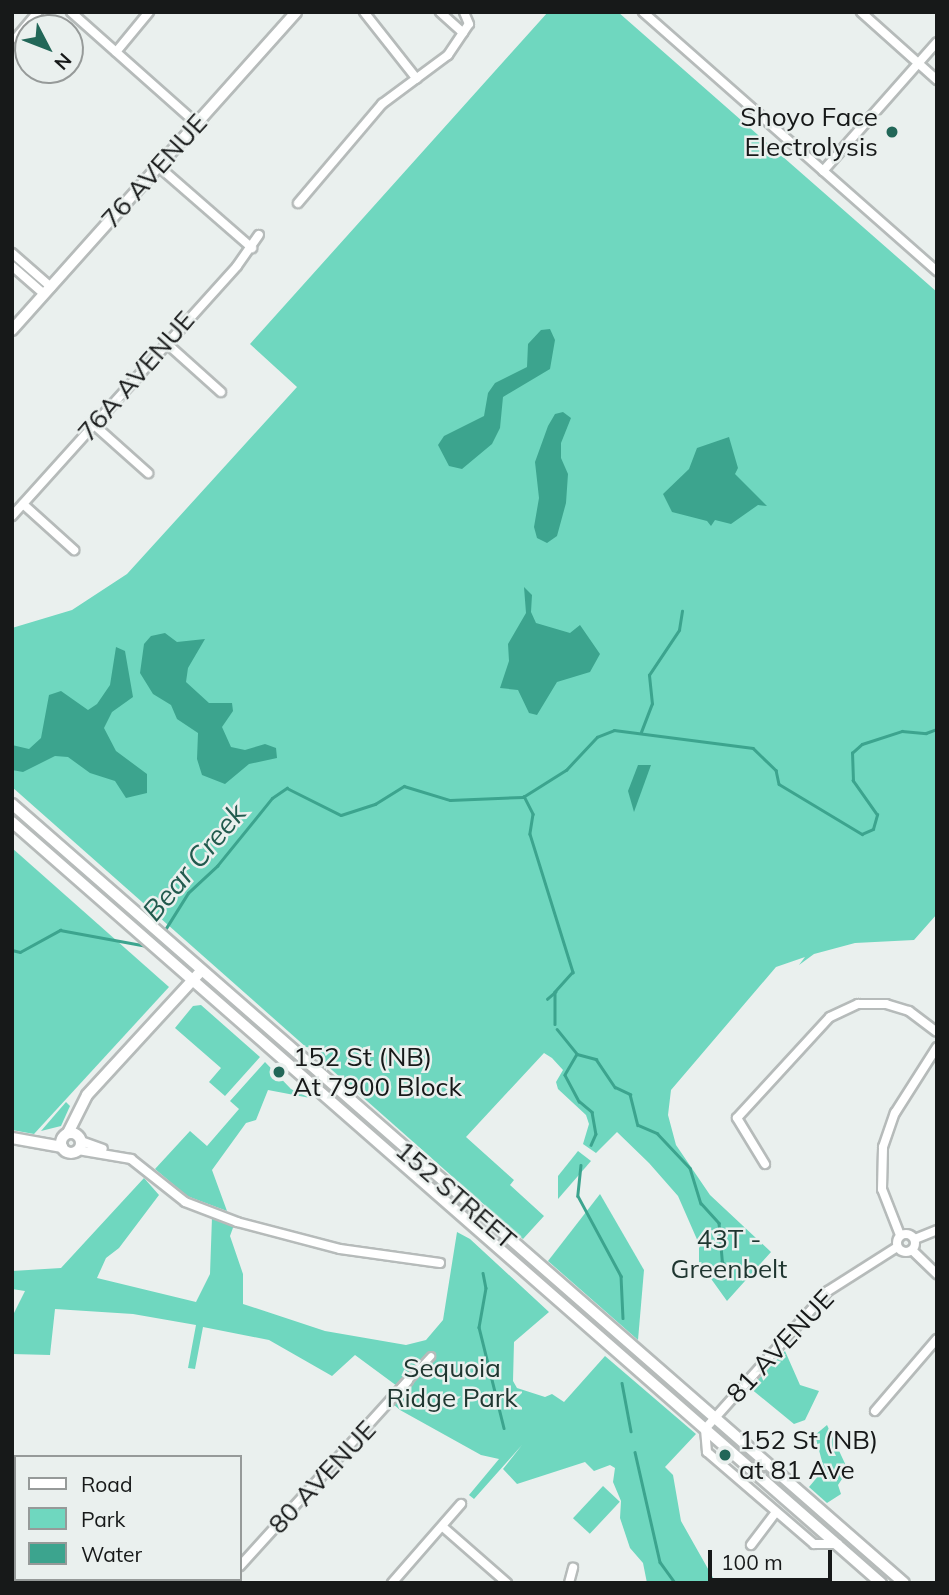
<!DOCTYPE html>
<html>
<head>
<meta charset="utf-8">
<style>
	body { margin:0 }
	#map { position:relative; width:949px; height:1595px; overflow:hidden; background:#eaf0ee; font-family:Mulish,sans-serif }
	div>[style] { position:absolute }
	.green>* { inset:0; background:#6fd7bf; transform-origin:0 0 }
	.water>* { inset:0; background:#3ca48e }
	.stream>* { height:2.5px; margin:-1.25px; padding:0 1.25px; transform-origin:1.25px; border-radius:1.25px; background:#3ca48e }
	.roads { filter:drop-shadow(2px 0 #b6bbba) drop-shadow(-2px 0 #b6bbba) drop-shadow(0 2px #b6bbba) drop-shadow(0 -2px #b6bbba) }
	.pedestrian>* { height:6px; margin:-3px; padding:0 3px; transform-origin:3px; border-radius:3px; background:#fff }
	.minor>* { height:8px; margin:-4px; padding:0 4px; transform-origin:4px; border-radius:4px; background:#fff }
	.minor>.ring { margin:-4px; padding:0; box-sizing:content-box; background:none; border:8px solid #fff; border-radius:50% }
	.tertiary>* { height:10px; margin:-5px; padding:0 5px; transform-origin:5px; border-radius:5px; background:#fff }
	.tertiary>.ring { margin:-5px; padding:0; box-sizing:content-box; background:none; border:10px solid #fff; border-radius:50% }
	.secondary>* { height:10px; margin:-5px; padding:0 5px; transform-origin:5px; border-radius:5px; background:#fff }
	.dots>* { width:19px; height:19px; translate:-50% -50%; box-sizing:border-box; border:4px solid #eaf0ee; border-radius:50% }
	span { translate:-50% -50%; white-space:nowrap; text-align:center; line-height:1.15; -webkit-text-stroke:5px #eaf0ee; paint-order:stroke }
	.poi-label { font-size:26px; color:#171919 }
	.right { translate:-100% -50%; text-align:right }
	.left { translate:0 -50%; text-align:left }
	.street-label { font-size:26px; color:#171919 }
	.park-label { font-size:26px; color:#1f3630 }
	.water-label { font-size:28px; color:#225a4e; font-style:italic }
	.frame { position:absolute; inset:0; border:14px solid #171919; pointer-events:none }
	.legend { position:absolute; left:14px; top:1455px; width:228px; height:126px; box-sizing:border-box; background:#eaf0ee; border:2px solid #969a99; margin:0; padding:9px 12px; list-style:none; font-size:21px; color:#171919 }
	.legend li { display:flex; align-items:center; gap:14px; height:35px }
	.legend b { width:35px; border:2px solid #969a99 }
	.north { position:absolute; left:14px; top:14px; width:70px; height:70px; box-sizing:border-box; background:#eaf0ee; border:2px solid #969a99; border-radius:50%; rotate:132deg; font-size:19px; font-weight:700; line-height:28px; text-align:center; color:#171919 }
	.north::after { content:''; display:block; margin:auto; width:24px; height:32px; background:#226758; clip-path:polygon(50% 0,100% 100%,50% 72%,0 100%) }
	.scale { position:absolute; left:708px; top:1550px; width:124px; height:32px; box-sizing:border-box; border:4px solid #171919; border-top:0; padding-left:9px; font-size:21px; line-height:24px; white-space:nowrap; color:#171919; -webkit-text-stroke:5px #eaf0ee; paint-order:stroke }
</style>
</head>
<body>
<div id="map">
	<div class="green">
		<i style="clip-path:polygon(548px 12px,618px 12px,937px 292px,937px 914px,914px 940px,855px 943px,814px 954px,799px 965px,805px 957px,776px 967px,671px 1090px,668px 1115px,676px 1145px,710px 1195px,771px 1252px,727px 1301px,699px 1262px,699px 1244px,678px 1196px,649px 1163px,617px 1132px,596px 1153px,583px 1144px,589px 1124px,586px 1115px,558px 1089px,556px 1082px,563px 1070px,552px 1058px,544px 1053px,466px 1137px,514px 1180px,510px 1185px,544px 1216px,523px 1239px,12px 787px,12px 628px,72px 610px,127px 574px,297px 387px,250px 344px)"></i>
		<i style="clip-path:polygon(12px 848px,169px 987px,34px 1134px,12px 1130px)"></i>
		<i style="clip-path:polygon(201px 1005px,260px 1057px,225px 1096px,209px 1082px,221px 1068px,175px 1028px,193px 1006px)"></i>
		<i style="clip-path:polygon(265px 1062px,291px 1089px,310px 1098px,268px 1090px,256px 1120px,246px 1123px,212px 1170px,227px 1211px,187px 1196px,155px 1169px,190px 1131px,207px 1146px,239px 1109px,230px 1101px)"></i>
		<i style="clip-path:polygon(66px 1102px,70px 1106px,61px 1126px,41px 1131px)"></i>
		<i style="clip-path:polygon(578px 1151px,591px 1161px,558px 1199px,558px 1176px)"></i>
		<i style="clip-path:polygon(144px 1178px,159px 1195px,119px 1248px,106px 1258px,97px 1278px,196px 1302px,210px 1274px,212px 1217px,234px 1225px,230px 1236px,243px 1274px,243px 1304px,325px 1331px,406px 1345px,426px 1340px,443px 1320px,457px 1232px,470px 1239px,549px 1312px,514px 1342px,513px 1381px,517px 1388px,545px 1397px,552px 1394px,564px 1402px,605px 1356px,696px 1434px,665px 1467px,673px 1475px,681px 1521px,716px 1583px,647px 1583px,643px 1563px,630px 1548px,620px 1518px,621px 1501px,613px 1482px,615px 1468px,610px 1465px,594px 1471px,585px 1462px,517px 1484px,503px 1469px,522px 1445px,474px 1499px,469px 1495px,499px 1459px,481px 1455px,400px 1410px,386px 1398px,397px 1386px,355px 1355px,332px 1376px,269px 1340px,203px 1327px,195px 1369px,188px 1368px,196px 1325px,133px 1314px,55px 1309px,50px 1355px,12px 1354px,12px 1317px,25px 1291px,12px 1289px,12px 1271px,61px 1268px)"></i>
		<i style="clip-path:polygon(600px 1194px,644px 1270px,638px 1340px,548px 1261px)"></i>
		<i style="clip-path:polygon(785px 1351px,800px 1385px,819px 1391px,805px 1420px,794px 1424px,750px 1388px)"></i>
		<i style="clip-path:polygon(827px 1425px,848px 1470px,838px 1485px,841px 1494px,827px 1503px,809px 1487px,824px 1469px,815px 1435px)"></i>
		<i style="left:603px;top:1486px;width:23px;height:44px;rotate:43deg"></i>
	</div>
	<div class="water">
		<i style="clip-path:polygon(550px 329px,555px 340px,550px 369px,503px 397px,500px 428px,492px 444px,462px 469px,449px 466px,438px 445px,444px 436px,484px 416px,488px 393px,495px 383px,527px 367px,528px 344px,541px 330px)"></i>
		<i style="clip-path:polygon(563px 412px,571px 418px,561px 443px,561px 458px,568px 474px,566px 503px,557px 536px,547px 543px,537px 538px,534px 527px,539px 498px,535px 462px,548px 426px,555px 414px)"></i>
		<i style="clip-path:polygon(729px 437px,738px 468px,735px 474px,767px 506px,758px 505px,731px 524px,715px 520px,711px 526px,707px 521px,672px 512px,663px 494px,689px 469px,697px 448px)"></i>
		<i style="clip-path:polygon(524px 587px,532px 595px,531px 612px,536px 623px,570px 633px,580px 625px,600px 654px,590px 672px,557px 682px,537px 715px,529px 713px,518px 690px,500px 688px,509px 661px,508px 644px,526px 613px)"></i>
		<i style="clip-path:polygon(165px 633px,177px 642px,205px 639px,188px 668px,186px 682px,209px 703px,232px 703px,233px 711px,222px 727px,231px 747px,245px 750px,265px 744px,276px 748px,277px 758px,249px 764px,225px 784px,202px 775px,197px 759px,198px 733px,177px 719px,171px 705px,153px 694px,140px 673px,144px 644px,151px 636px)"></i>
		<i style="clip-path:polygon(116px 647px,125px 651px,133px 697px,112px 712px,104px 728px,116px 751px,147px 774px,147px 793px,126px 798px,115px 781px,90px 773px,68px 757px,55px 756px,23px 772px,12px 770px,12px 745px,29px 749px,41px 738px,49px 695px,61px 691px,88px 710px,97px 704px,110px 685px)"></i>
		<i style="clip-path:polygon(638px 765px,651px 765px,634px 812px,628px 791px)"></i>
	</div>
	<div class="stream">
		<i style="left:641px;top:732px;width:30px;rotate:-69deg"></i>
		<i style="left:652px;top:704px;width:29px;rotate:-96deg"></i>
		<i style="left:649px;top:675px;width:54px;rotate:-56.3deg"></i>
		<i style="left:679px;top:630px;width:19px;rotate:-81deg"></i>
		<i style="left:524px;top:796px;width:20px;rotate:63deg"></i>
		<i style="left:533px;top:814px;width:20px;rotate:99deg"></i>
		<i style="left:530px;top:834px;width:145px;rotate:72.7deg"></i>
		<i style="left:573px;top:972px;width:27px;rotate:132deg"></i>
		<i style="left:555px;top:992px;width:32px;rotate:90deg"></i>
		<i style="left:163px;top:933px;width:47px;rotate:-58deg"></i>
		<i style="left:188px;top:893px;width:40px;rotate:-43deg"></i>
		<i style="left:217px;top:866px;width:87px;rotate:-51deg"></i>
		<i style="left:272px;top:798px;width:18px;rotate:-34deg"></i>
		<i style="left:287px;top:788px;width:60px;rotate:26.6deg"></i>
		<i style="left:341px;top:815px;width:36px;rotate:-18deg"></i>
		<i style="left:375px;top:804px;width:34px;rotate:-32deg"></i>
		<i style="left:404px;top:786px;width:48px;rotate:16.9deg"></i>
		<i style="left:450px;top:800px;width:73px;rotate:-2.4deg"></i>
		<i style="left:523px;top:797px;width:51px;rotate:-32.1deg"></i>
		<i style="left:566px;top:770px;width:45px;rotate:-46.8deg"></i>
		<i style="left:597px;top:737px;width:18px;rotate:-22deg"></i>
		<i style="left:614px;top:730px;width:140px;rotate:7.4deg"></i>
		<i style="left:753px;top:748px;width:32px;rotate:44deg"></i>
		<i style="left:776px;top:770px;width:14px;rotate:78deg"></i>
		<i style="left:779px;top:784px;width:97px;rotate:31.1deg"></i>
		<i style="left:862px;top:834px;width:12px;rotate:-24deg"></i>
		<i style="left:873px;top:829px;width:15px;rotate:-74deg"></i>
		<i style="left:877px;top:815px;width:42px;rotate:-125.2deg"></i>
		<i style="left:853px;top:781px;width:28px;rotate:-92deg"></i>
		<i style="left:852px;top:753px;width:13px;rotate:-42deg"></i>
		<i style="left:862px;top:744px;width:42px;rotate:-18deg"></i>
		<i style="left:902px;top:731px;width:24px;rotate:5deg"></i>
		<i style="left:926px;top:733px;width:12px;rotate:-20deg"></i>
		<i style="left:12px;top:950px;width:8px;rotate:14deg"></i>
		<i style="left:20px;top:952px;width:46px;rotate:-28.8deg"></i>
		<i style="left:60px;top:930px;width:88px;rotate:10.4deg"></i>
		<i style="left:547px;top:999px;width:11px;rotate:-41deg"></i>
		<i style="left:557px;top:1029px;width:32px;rotate:51deg"></i>
		<i style="left:577px;top:1054px;width:24px;rotate:120deg"></i>
		<i style="left:565px;top:1075px;width:30px;rotate:62deg"></i>
		<i style="left:579px;top:1101px;width:17px;rotate:40deg"></i>
		<i style="left:592px;top:1112px;width:22px;rotate:80deg"></i>
		<i style="left:596px;top:1134px;width:12px;rotate:114deg"></i>
		<i style="left:577px;top:1054px;width:20px;rotate:15deg"></i>
		<i style="left:596px;top:1059px;width:34px;rotate:56deg"></i>
		<i style="left:615px;top:1087px;width:17px;rotate:25deg"></i>
		<i style="left:630px;top:1094px;width:32px;rotate:76deg"></i>
		<i style="left:638px;top:1125px;width:21px;rotate:23deg"></i>
		<i style="left:657px;top:1133px;width:48px;rotate:46.7deg"></i>
		<i style="left:690px;top:1168px;width:37px;rotate:73deg"></i>
		<i style="left:701px;top:1203px;width:27px;rotate:48deg"></i>
		<i style="left:719px;top:1223px;width:38px;rotate:85deg"></i>
		<i style="left:722px;top:1261px;width:18px;rotate:56deg"></i>
		<i style="left:581px;top:1165px;width:31px;rotate:96deg"></i>
		<i style="left:578px;top:1196px;width:91px;rotate:61.7deg"></i>
		<i style="left:621px;top:1276px;width:42px;rotate:87.3deg"></i>
		<i style="left:483px;top:1273px;width:15px;rotate:79deg"></i>
		<i style="left:486px;top:1288px;width:40px;rotate:100deg"></i>
		<i style="left:479px;top:1327px;width:104px;rotate:76.1deg"></i>
		<i style="left:622px;top:1383px;width:49px;rotate:79.4deg"></i>
		<i style="left:635px;top:1452px;width:113px;rotate:77.2deg"></i>
		<i style="left:660px;top:1562px;width:26px;rotate:54deg"></i>
	</div>
	<div class="roads">
		<div class="pedestrian">
			<i style="left:408px;top:1381px;width:34px;rotate:-47deg"></i>
		</div>
		<div class="minor">
			<i style="left:71px;top:12px;width:169px;rotate:41.6deg"></i>
			<i style="left:364px;top:12px;width:85px;rotate:51.7deg"></i>
			<i style="left:440px;top:12px;width:31px;rotate:42deg"></i>
			<i style="left:643px;top:12px;width:392px;rotate:41.4deg"></i>
			<i style="left:861px;top:12px;width:102px;rotate:41.8deg"></i>
			<i style="left:16px;top:38px;width:34px;rotate:-50deg"></i>
			<i style="left:116px;top:52px;width:52px;rotate:-50.5deg"></i>
			<i style="left:158px;top:166px;width:125px;rotate:41.1deg"></i>
			<i style="left:823px;top:171px;width:172px;rotate:-48.5deg"></i>
			<i style="left:298px;top:203px;width:130px;rotate:-49.7deg"></i>
			<i style="left:382px;top:104px;width:82px;rotate:-36.6deg"></i>
			<i style="left:448px;top:55px;width:37px;rotate:-56deg"></i>
			<i style="left:469px;top:24px;width:13px;rotate:-113deg"></i>
			<i style="left:12px;top:253px;width:52px;rotate:41.1deg"></i>
			<i style="left:12px;top:266px;width:43px;rotate:41.2deg"></i>
			<i style="left:165px;top:342px;width:75px;rotate:41.8deg"></i>
			<i style="left:93px;top:424px;width:74px;rotate:41.7deg"></i>
			<i style="left:23px;top:504px;width:69px;rotate:42deg"></i>
			<i style="left:12px;top:516px;width:336px;rotate:-48deg"></i>
			<i style="left:237px;top:266px;width:38px;rotate:-55deg"></i>
			<i style="left:81px;top:1141px;width:23px;rotate:20deg"></i>
			<i style="left:78px;top:1150px;width:54px;rotate:9.6deg"></i>
			<i style="left:131px;top:1159px;width:69px;rotate:38.5deg"></i>
			<i style="left:185px;top:1202px;width:56px;rotate:21deg"></i>
			<i style="left:237px;top:1222px;width:106px;rotate:14.7deg"></i>
			<i style="left:340px;top:1249px;width:101px;rotate:8deg"></i>
			<i style="left:765px;top:1164px;width:54px;rotate:-121.3deg"></i>
			<i style="left:737px;top:1118px;width:137px;rotate:-47.4deg"></i>
			<i style="left:830px;top:1017px;width:31px;rotate:-25deg"></i>
			<i style="left:858px;top:1004px;width:28px"></i>
			<i style="left:886px;top:1004px;width:24px;rotate:17deg"></i>
			<i style="left:909px;top:1011px;width:34px;rotate:37deg"></i>
			<i class="ring" style="left:897px;top:1234px;width:10px;height:10px"></i>
			<i style="left:900px;top:1235px;width:49px;rotate:-111.4deg"></i>
			<i style="left:882px;top:1189px;width:42px;rotate:-88.6deg"></i>
			<i style="left:883px;top:1147px;width:36px;rotate:-71deg"></i>
			<i style="left:895px;top:1113px;width:78px;rotate:-57.5deg"></i>
			<i style="left:915px;top:1239px;width:24px;rotate:-22deg"></i>
			<i style="left:912px;top:1250px;width:35px;rotate:44deg"></i>
			<i style="left:875px;top:1411px;width:95px;rotate:-49.3deg"></i>
			<i style="left:443px;top:1527px;width:85px;rotate:41.2deg"></i>
			<i style="left:838px;top:1544px;width:24px;rotate:180deg"></i>
			<i style="left:814px;top:1544px;width:141px;rotate:-139.3deg"></i>
			<i style="left:707px;top:1452px;width:23px;rotate:-95deg"></i>
			<i style="left:705px;top:1429px;width:185px;rotate:-48.3deg"></i>
			<i style="left:828px;top:1291px;width:82px;rotate:-32.5deg"></i>
			<i style="left:751px;top:1545px;width:41px;rotate:-52.9deg"></i>
			<i style="left:12px;top:1560px;width:5px;rotate:37deg"></i>
			<i style="left:240px;top:1566px;width:250px;rotate:-47.8deg"></i>
			<i style="left:34px;top:1579px;width:6px;rotate:45deg"></i>
			<i style="left:225px;top:1583px;width:5px;rotate:-53deg"></i>
			<i style="left:392px;top:1583px;width:105px;rotate:-48.9deg"></i>
			<i style="left:569px;top:1583px;width:16px;rotate:-75deg"></i>
		</div>
		<div class="tertiary">
			<i style="left:12px;top:330px;width:426px;rotate:-48.2deg"></i>
			<i class="ring" style="left:61px;top:1133px;width:10px;height:10px"></i>
			<i style="left:68px;top:1133px;width:42px;rotate:-63.4deg"></i>
			<i style="left:87px;top:1095px;width:168px;rotate:-47.4deg"></i>
			<i style="left:12px;top:1138px;width:51px;rotate:10.2deg"></i>
		</div>
		<div class="secondary">
			<i style="left:12px;top:804px;width:1184px;rotate:41.13deg"></i>
			<i style="left:12px;top:822px;width:1155px;rotate:41.21deg"></i>
		</div>
	</div>
	<div class="dots">
		<i style="left:892px;top:132px;background:#226758"></i>
		<i style="left:279px;top:1072px;background:#226758"></i>
		<i style="left:725px;top:1455px;background:#226758"></i>
	</div>
	<div class="poi-label">
		<span class="right" style="left:878px;top:132px">Shoyo Face<br>Electrolysis</span>
		<span class="left" style="left:293px;top:1072px">152 St (NB)<br>At 7900 Block</span>
		<span class="left" style="left:739px;top:1455px">152 St (NB)<br>at 81 Ave</span>
	</div>
	<div class="street-label">
		<span style="left:154px;top:171px;rotate:-48deg">76 AVENUE</span>
		<span style="left:136px;top:376px;rotate:-49deg">76A AVENUE</span>
		<span style="left:456px;top:1195px;rotate:41deg">152 STREET</span>
		<span style="left:780px;top:1346px;rotate:-47deg">81 AVENUE</span>
		<span style="left:322px;top:1477px;rotate:-47deg">80 AVENUE</span>
	</div>
	<div class="park-label">
		<span style="left:729px;top:1254px">43T -<br>Greenbelt</span>
		<span style="left:452px;top:1383px">Sequoia<br>Ridge Park</span>
	</div>
	<div class="water-label">
		<span style="left:194px;top:862px;rotate:-50deg">Bear Creek</span>
	</div>
	<div class="frame"></div>
	<ul class="legend">
	<li><b style="height:9px;background:#fff"></b>Road</li>
	<li><b style="height:19px;background:#6fd7bf"></b>Park</li>
	<li><b style="height:19px;background:#3ca48e"></b>Water</li>
	</ul>
	<div class="north">N</div>
	<div class="scale">100 m</div>
</div>
</body>
</html>
